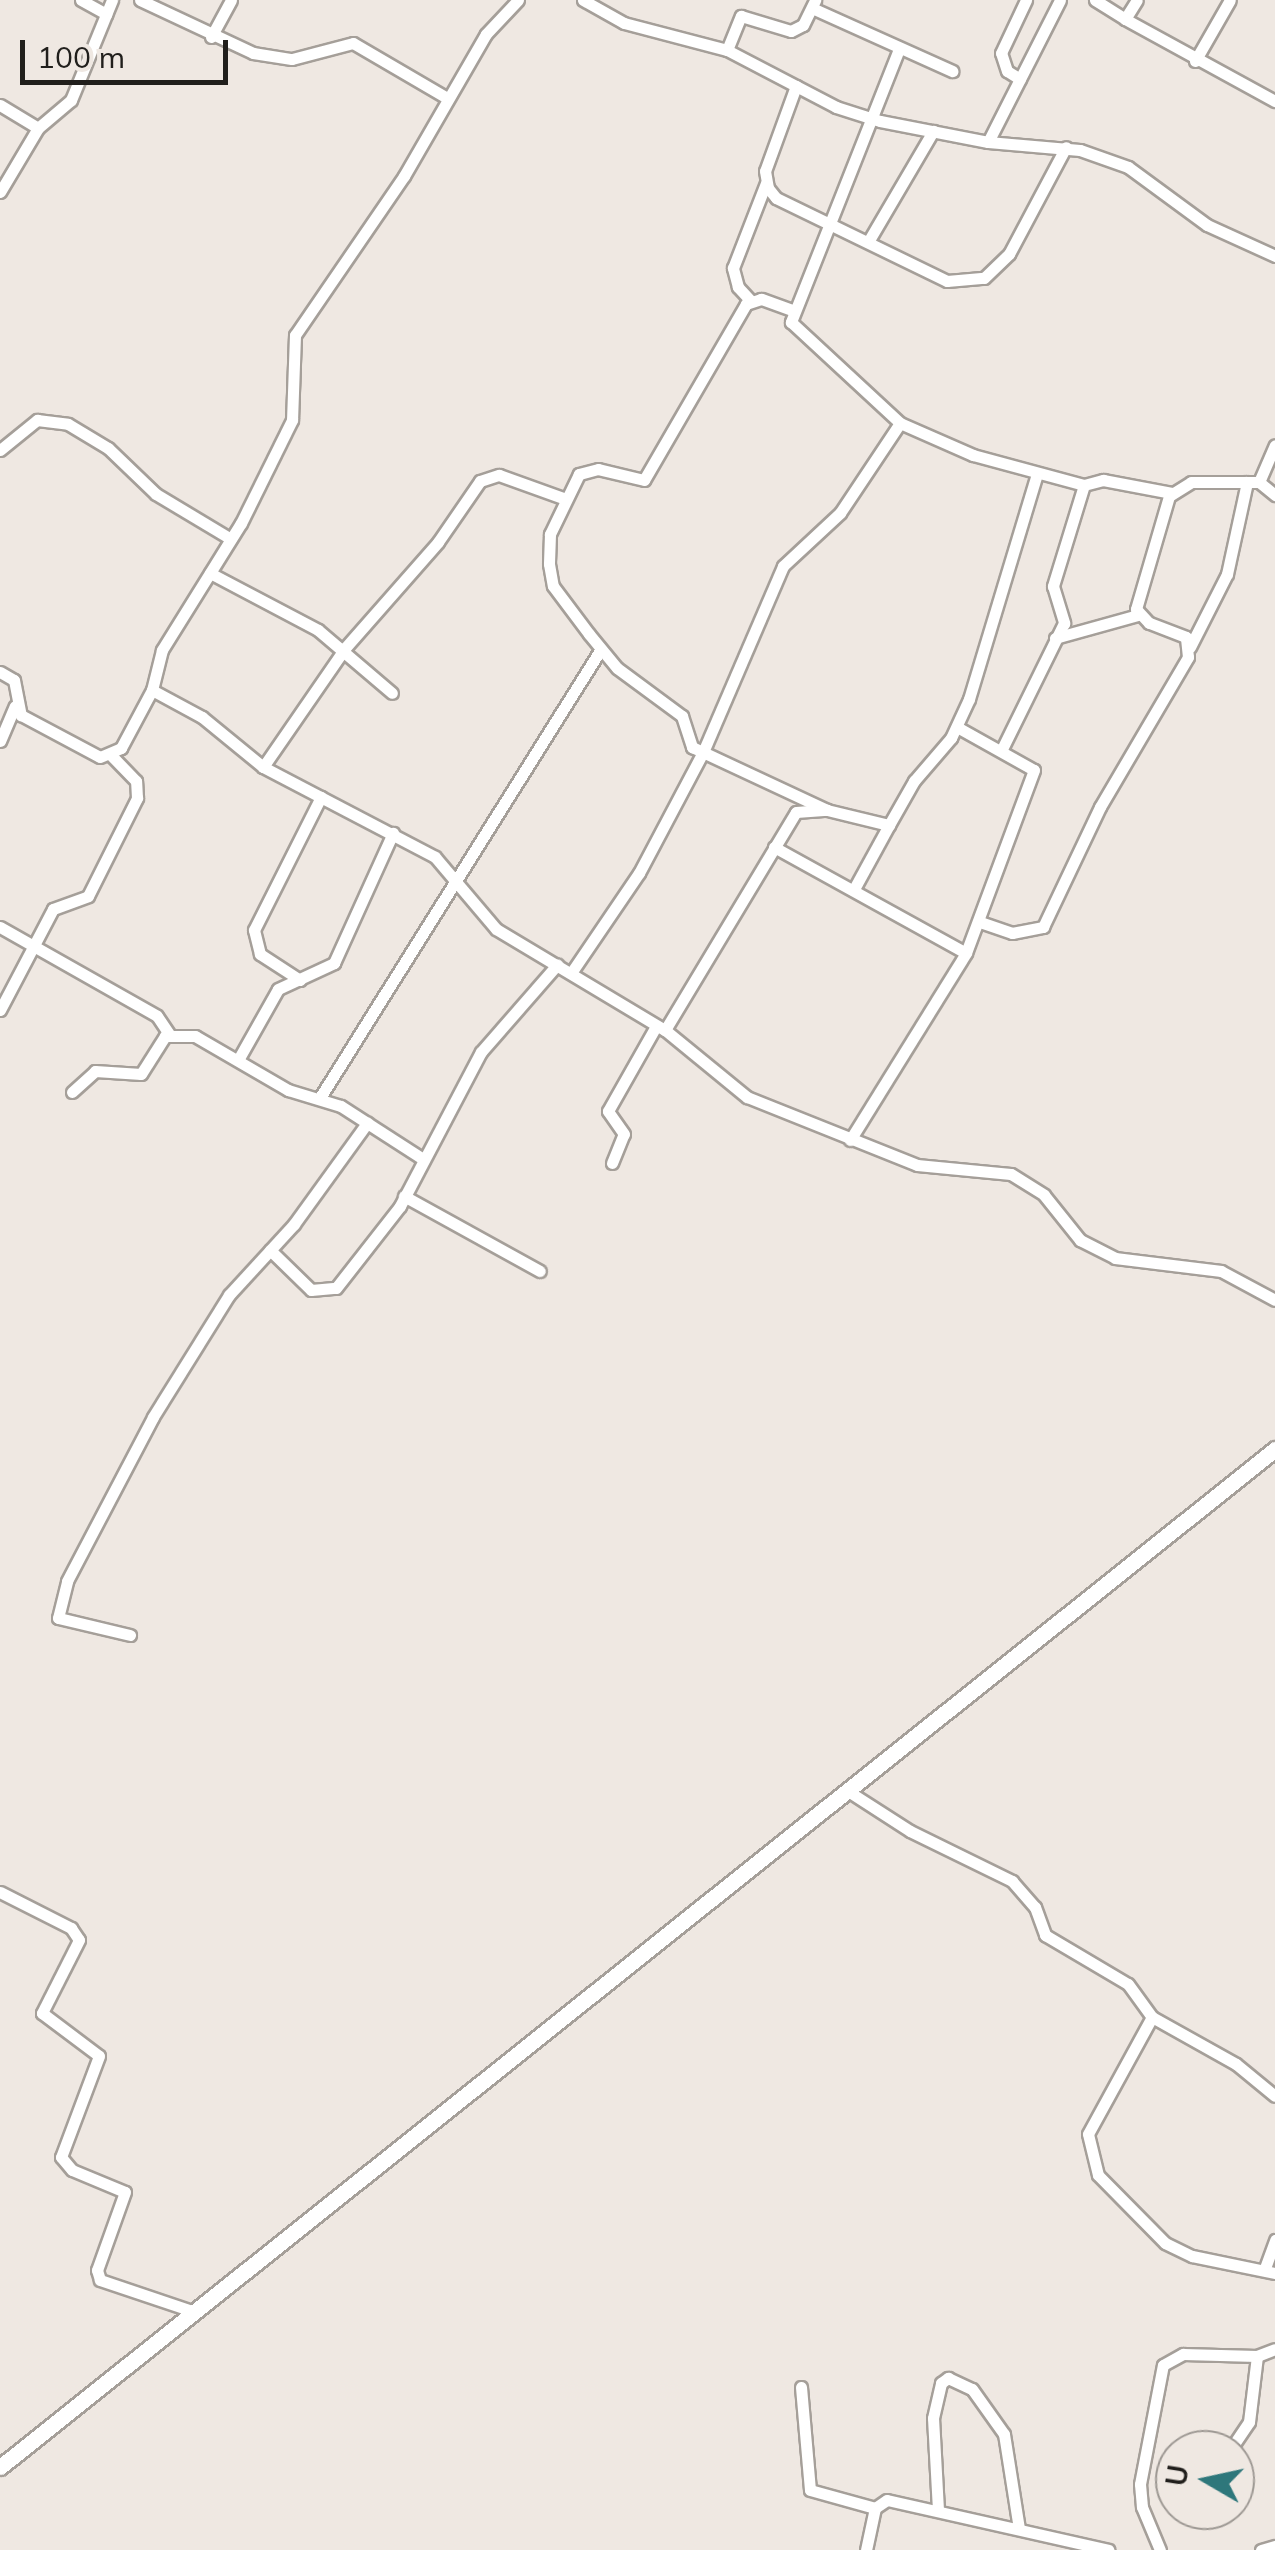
<!DOCTYPE html>
<html>
<head>
<meta charset="utf-8">
<style>
	body { margin:0 }
	#map { position:relative; width:1275px; height:2550px; overflow:hidden; background:#efe8e2; font-family:Mulish,sans-serif }
	div>[style] { position:absolute }
	.roads { filter:drop-shadow(2px 0 #a59f99) drop-shadow(-2px 0 #a59f99) drop-shadow(0 2px #a59f99) drop-shadow(0 -2px #a59f99) }
	.minor>* { height:11px; margin:-5.5px; padding:0 5.5px; transform-origin:5.5px; border-radius:5.5px; background:#fff }
	.secondary>* { height:15px; margin:-7.5px; padding:0 7.5px; transform-origin:7.5px; border-radius:7.5px; background:#fff }
	span { translate:-50% -50%; white-space:nowrap; text-align:center; line-height:1.15; -webkit-text-stroke:10px #efe8e2; paint-order:stroke }
	.north { position:absolute; left:1155px; top:2430px; width:100px; height:100px; box-sizing:border-box; background:#efe8e2; border:2px solid #9d9893; border-radius:50%; rotate:279deg; font-size:28px; font-weight:700; line-height:40px; text-align:center; color:#211f1c }
	.north::after { content:''; display:block; margin:auto; width:35px; height:45px; background:#2e777b; clip-path:polygon(50% 0,100% 100%,50% 72%,0 100%) }
	.scale { position:absolute; left:20px; top:40px; width:208px; height:45px; box-sizing:border-box; border:5px solid #211f1c; border-top:0; padding-left:12px; font-size:30px; line-height:35px; white-space:nowrap; color:#211f1c; -webkit-text-stroke:8px #efe8e2; paint-order:stroke }
</style>
</head>
<body>
<div id="map">
	<div class="roads">
		<div class="minor">
			<i style="left:81px;top:0;width:29px;rotate:29deg"></i>
			<i style="left:140px;top:0;width:125px;rotate:25.1deg"></i>
			<i style="left:253px;top:53px;width:39px;rotate:9deg"></i>
			<i style="left:292px;top:59px;width:63px;rotate:-14.7deg"></i>
			<i style="left:353px;top:43px;width:109px;rotate:30.3deg"></i>
			<i style="left:518px;top:0;width:47px;rotate:133.3deg"></i>
			<i style="left:486px;top:34px;width:164px;rotate:120deg"></i>
			<i style="left:404px;top:176px;width:193px;rotate:124.4deg"></i>
			<i style="left:295px;top:335px;width:85px;rotate:92deg"></i>
			<i style="left:292px;top:420px;width:115px;rotate:116.3deg"></i>
			<i style="left:241px;top:523px;width:150px;rotate:121.9deg"></i>
			<i style="left:162px;top:650px;width:41px;rotate:104deg"></i>
			<i style="left:152px;top:690px;width:57px;rotate:28.4deg"></i>
			<i style="left:202px;top:717px;width:79px;rotate:39.3deg"></i>
			<i style="left:263px;top:767px;width:194px;rotate:27.6deg"></i>
			<i style="left:435px;top:857px;width:94px;rotate:49.7deg"></i>
			<i style="left:496px;top:929px;width:197px;rotate:30.9deg"></i>
			<i style="left:665px;top:1030px;width:106px;rotate:39.3deg"></i>
			<i style="left:747px;top:1097px;width:183px;rotate:21.8deg"></i>
			<i style="left:917px;top:1165px;width:94px;rotate:5.5deg"></i>
			<i style="left:1011px;top:1174px;width:39px;rotate:32deg"></i>
			<i style="left:1044px;top:1195px;width:58px;rotate:51.3deg"></i>
			<i style="left:1080px;top:1240px;width:39px;rotate:27deg"></i>
			<i style="left:1115px;top:1258px;width:107px;rotate:7deg"></i>
			<i style="left:1221px;top:1271px;width:61px;rotate:28.2deg"></i>
			<i style="left:583px;top:0;width:47px;rotate:29.3deg"></i>
			<i style="left:624px;top:23px;width:106px;rotate:14.7deg"></i>
			<i style="left:727px;top:50px;width:123px;rotate:27.6deg"></i>
			<i style="left:836px;top:107px;width:46px;rotate:17.7deg"></i>
			<i style="left:880px;top:121px;width:110px;rotate:11deg"></i>
			<i style="left:988px;top:142px;width:92px;rotate:5deg"></i>
			<i style="left:1080px;top:150px;width:51px;rotate:19.5deg"></i>
			<i style="left:1128px;top:167px;width:98px;rotate:36.3deg"></i>
			<i style="left:1207px;top:225px;width:75px;rotate:24.5deg"></i>
			<i style="left:1095px;top:0;width:36px;rotate:32deg"></i>
			<i style="left:1125px;top:19px;width:22px;rotate:-58deg"></i>
			<i style="left:812px;top:8px;width:154px;rotate:24.2deg"></i>
			<i style="left:1125px;top:19px;width:171px;rotate:28.7deg"></i>
			<i style="left:211px;top:37px;width:42px;rotate:-61.6deg"></i>
			<i style="left:899px;top:49px;width:294px;rotate:111.6deg"></i>
			<i style="left:791px;top:322px;width:149px;rotate:42.8deg"></i>
			<i style="left:900px;top:423px;width:80px;rotate:23.7deg"></i>
			<i style="left:973px;top:455px;width:115px;rotate:15.1deg"></i>
			<i style="left:1084px;top:485px;width:106px;rotate:107.1deg"></i>
			<i style="left:1053px;top:586px;width:39px;rotate:73deg"></i>
			<i style="left:1064px;top:623px;width:140px;rotate:116.2deg"></i>
			<i style="left:727px;top:50px;width:37px;rotate:-68deg"></i>
			<i style="left:741px;top:16px;width:52px;rotate:16.7deg"></i>
			<i style="left:791px;top:31px;width:13px;rotate:-27deg"></i>
			<i style="left:803px;top:25px;width:28px;rotate:-64deg"></i>
			<i style="left:1195px;top:61px;width:70px;rotate:-60.2deg"></i>
			<i style="left:1020px;top:79px;width:15px;rotate:-148deg"></i>
			<i style="left:1007px;top:71px;width:19px;rotate:-108deg"></i>
			<i style="left:1001px;top:53px;width:59px;rotate:-64.7deg"></i>
			<i style="left:796px;top:86px;width:90px;rotate:110deg"></i>
			<i style="left:765px;top:171px;width:17px;rotate:80deg"></i>
			<i style="left:768px;top:188px;width:13px;rotate:51deg"></i>
			<i style="left:776px;top:198px;width:190px;rotate:25.9deg"></i>
			<i style="left:947px;top:281px;width:37px;rotate:-5deg"></i>
			<i style="left:984px;top:278px;width:35px;rotate:-44deg"></i>
			<i style="left:1009px;top:254px;width:121px;rotate:-62deg"></i>
			<i style="left:0;top:105px;width:44px;rotate:31.2deg"></i>
			<i style="left:988px;top:142px;width:159px;rotate:-63.1deg"></i>
			<i style="left:0;top:192px;width:74px;rotate:-59.3deg"></i>
			<i style="left:38px;top:128px;width:43px;rotate:-40.3deg"></i>
			<i style="left:71px;top:100px;width:108px;rotate:-67.7deg"></i>
			<i style="left:868px;top:242px;width:129px;rotate:-59.6deg"></i>
			<i style="left:750px;top:300px;width:18px;rotate:-133deg"></i>
			<i style="left:738px;top:287px;width:20px;rotate:-105deg"></i>
			<i style="left:733px;top:268px;width:91px;rotate:-68.8deg"></i>
			<i style="left:792px;top:310px;width:33px;rotate:-160deg"></i>
			<i style="left:761px;top:299px;width:16px;rotate:162deg"></i>
			<i style="left:746px;top:304px;width:203px;rotate:120.1deg"></i>
			<i style="left:644px;top:480px;width:47px;rotate:-166.6deg"></i>
			<i style="left:598px;top:469px;width:20px;rotate:165deg"></i>
			<i style="left:579px;top:474px;width:67px;rotate:115.8deg"></i>
			<i style="left:550px;top:534px;width:30px;rotate:92deg"></i>
			<i style="left:549px;top:564px;width:22px;rotate:80deg"></i>
			<i style="left:553px;top:586px;width:60px;rotate:53.1deg"></i>
			<i style="left:589px;top:634px;width:44px;rotate:50.5deg"></i>
			<i style="left:617px;top:668px;width:81px;rotate:36.4deg"></i>
			<i style="left:682px;top:716px;width:33px;rotate:72deg"></i>
			<i style="left:692px;top:747px;width:149px;rotate:25deg"></i>
			<i style="left:0;top:450px;width:48px;rotate:-39deg"></i>
			<i style="left:37px;top:420px;width:31px;rotate:7deg"></i>
			<i style="left:68px;top:424px;width:47px;rotate:31deg"></i>
			<i style="left:108px;top:448px;width:66px;rotate:43.8deg"></i>
			<i style="left:156px;top:494px;width:87px;rotate:31deg"></i>
			<i style="left:1259px;top:482px;width:40px;rotate:-66.6deg"></i>
			<i style="left:1084px;top:485px;width:20px;rotate:-15deg"></i>
			<i style="left:1103px;top:480px;width:70px;rotate:10.7deg"></i>
			<i style="left:210px;top:573px;width:122px;rotate:27.8deg"></i>
			<i style="left:318px;top:630px;width:97px;rotate:40.4deg"></i>
			<i style="left:1055px;top:638px;width:86px;rotate:-15.5deg"></i>
			<i style="left:1190px;top:647px;width:82px;rotate:-63.1deg"></i>
			<i style="left:1227px;top:574px;width:94px;rotate:-77.7deg"></i>
			<i style="left:0;top:672px;width:16px;rotate:30deg"></i>
			<i style="left:14px;top:680px;width:36px;rotate:79deg"></i>
			<i style="left:21px;top:715px;width:89px;rotate:28deg"></i>
			<i style="left:100px;top:757px;width:23px;rotate:-23deg"></i>
			<i style="left:121px;top:748px;width:66px;rotate:-61.9deg"></i>
			<i style="left:957px;top:727px;width:88px;rotate:29.2deg"></i>
			<i style="left:1034px;top:770px;width:195px;rotate:110.4deg"></i>
			<i style="left:0;top:741px;width:38px;rotate:-67deg"></i>
			<i style="left:263px;top:767px;width:145px;rotate:-55.4deg"></i>
			<i style="left:345px;top:648px;width:141px;rotate:-48.7deg"></i>
			<i style="left:438px;top:542px;width:74px;rotate:-55.5deg"></i>
			<i style="left:480px;top:481px;width:20px;rotate:-18deg"></i>
			<i style="left:499px;top:475px;width:68px;rotate:19.8deg"></i>
			<i style="left:774px;top:847px;width:219px;rotate:28.9deg"></i>
			<i style="left:966px;top:953px;width:220px;rotate:121.8deg"></i>
			<i style="left:854px;top:889px;width:73px;rotate:-61.3deg"></i>
			<i style="left:980px;top:922px;width:34px;rotate:19deg"></i>
			<i style="left:1012px;top:933px;width:32px;rotate:-11deg"></i>
			<i style="left:1043px;top:927px;width:133px;rotate:-64.6deg"></i>
			<i style="left:1100px;top:807px;width:174px;rotate:-59.6deg"></i>
			<i style="left:1188px;top:657px;width:20px;rotate:-96deg"></i>
			<i style="left:1186px;top:637px;width:40px;rotate:-159deg"></i>
			<i style="left:1149px;top:623px;width:19px;rotate:-133deg"></i>
			<i style="left:1136px;top:609px;width:118px;rotate:-73.7deg"></i>
			<i style="left:1169px;top:496px;width:26px;rotate:-32deg"></i>
			<i style="left:1191px;top:482px;width:68px"></i>
			<i style="left:1259px;top:482px;width:21px;rotate:39deg"></i>
			<i style="left:0;top:927px;width:180px;rotate:29.5deg"></i>
			<i style="left:157px;top:1016px;width:23px;rotate:56deg"></i>
			<i style="left:571px;top:973px;width:121px;rotate:-55.8deg"></i>
			<i style="left:639px;top:873px;width:137px;rotate:-62.1deg"></i>
			<i style="left:703px;top:752px;width:202px;rotate:-66.7deg"></i>
			<i style="left:783px;top:566px;width:78px;rotate:-42.9deg"></i>
			<i style="left:840px;top:513px;width:108px;rotate:-56.3deg"></i>
			<i style="left:300px;top:980px;width:48px;rotate:-147deg"></i>
			<i style="left:260px;top:954px;width:25px;rotate:-104deg"></i>
			<i style="left:254px;top:930px;width:149px;rotate:-63.3deg"></i>
			<i style="left:0;top:1010px;width:114px;rotate:-62.3deg"></i>
			<i style="left:53px;top:909px;width:37px;rotate:-20deg"></i>
			<i style="left:88px;top:896px;width:110px;rotate:-63.4deg"></i>
			<i style="left:137px;top:798px;width:17px;rotate:-93deg"></i>
			<i style="left:136px;top:781px;width:35px;rotate:-134deg"></i>
			<i style="left:665px;top:1030px;width:254px;rotate:-59deg"></i>
			<i style="left:796px;top:812px;width:31px;rotate:-4deg"></i>
			<i style="left:827px;top:810px;width:64px;rotate:13.6deg"></i>
			<i style="left:889px;top:825px;width:51px;rotate:-60.4deg"></i>
			<i style="left:914px;top:781px;width:57px;rotate:-49.3deg"></i>
			<i style="left:951px;top:738px;width:43px;rotate:-65.2deg"></i>
			<i style="left:969px;top:699px;width:235px;rotate:-73.2deg"></i>
			<i style="left:238px;top:1060px;width:81px;rotate:-60.6deg"></i>
			<i style="left:278px;top:989px;width:62px;rotate:-24.9deg"></i>
			<i style="left:334px;top:963px;width:143px;rotate:-65.6deg"></i>
			<i style="left:72px;top:1092px;width:31px;rotate:-42deg"></i>
			<i style="left:95px;top:1071px;width:46px;rotate:3.7deg"></i>
			<i style="left:141px;top:1074px;width:45px;rotate:-57.7deg"></i>
			<i style="left:165px;top:1036px;width:30px"></i>
			<i style="left:195px;top:1036px;width:108px;rotate:30.1deg"></i>
			<i style="left:288px;top:1090px;width:55px;rotate:16.8deg"></i>
			<i style="left:341px;top:1106px;width:98px;rotate:32.9deg"></i>
			<i style="left:321px;top:1096px;width:527px;rotate:-57.94deg"></i>
			<i style="left:612px;top:1163px;width:31px;rotate:-68deg"></i>
			<i style="left:624px;top:1134px;width:28px;rotate:-125deg"></i>
			<i style="left:608px;top:1111px;width:98px;rotate:-60.5deg"></i>
			<i style="left:404px;top:1196px;width:155px;rotate:28.9deg"></i>
			<i style="left:270px;top:1250px;width:57px;rotate:44.3deg"></i>
			<i style="left:311px;top:1290px;width:25px;rotate:-5deg"></i>
			<i style="left:336px;top:1288px;width:104px;rotate:-52deg"></i>
			<i style="left:400px;top:1206px;width:174px;rotate:-62.3deg"></i>
			<i style="left:481px;top:1052px;width:116px;rotate:-48.9deg"></i>
			<i style="left:130px;top:1635px;width:74px;rotate:-166.7deg"></i>
			<i style="left:58px;top:1618px;width:38px;rotate:-76deg"></i>
			<i style="left:67px;top:1581px;width:185px;rotate:-62.3deg"></i>
			<i style="left:153px;top:1417px;width:144px;rotate:-58.1deg"></i>
			<i style="left:229px;top:1295px;width:96px;rotate:-47.5deg"></i>
			<i style="left:294px;top:1224px;width:125px;rotate:-54.1deg"></i>
			<i style="left:851px;top:1793px;width:70px;rotate:32.8deg"></i>
			<i style="left:910px;top:1831px;width:114px;rotate:26.1deg"></i>
			<i style="left:1012px;top:1881px;width:35px;rotate:49deg"></i>
			<i style="left:1035px;top:1907px;width:30px;rotate:70deg"></i>
			<i style="left:1045px;top:1935px;width:96px;rotate:30.6deg"></i>
			<i style="left:1128px;top:1984px;width:41px;rotate:54deg"></i>
			<i style="left:1152px;top:2017px;width:96px;rotate:29.2deg"></i>
			<i style="left:1236px;top:2064px;width:50px;rotate:39.4deg"></i>
			<i style="left:0;top:1892px;width:80px;rotate:26.9deg"></i>
			<i style="left:71px;top:1928px;width:14px;rotate:56deg"></i>
			<i style="left:79px;top:1940px;width:82px;rotate:116.9deg"></i>
			<i style="left:42px;top:2013px;width:71px;rotate:37deg"></i>
			<i style="left:99px;top:2056px;width:108px;rotate:110.6deg"></i>
			<i style="left:61px;top:2157px;width:17px;rotate:50deg"></i>
			<i style="left:72px;top:2170px;width:57px;rotate:22.5deg"></i>
			<i style="left:125px;top:2192px;width:83px;rotate:109.7deg"></i>
			<i style="left:97px;top:2270px;width:10px;rotate:73deg"></i>
			<i style="left:100px;top:2280px;width:100px;rotate:18.6deg"></i>
			<i style="left:1152px;top:2017px;width:133px;rotate:118.7deg"></i>
			<i style="left:1088px;top:2134px;width:42px;rotate:76.3deg"></i>
			<i style="left:1098px;top:2175px;width:95px;rotate:45.4deg"></i>
			<i style="left:1165px;top:2243px;width:30px;rotate:26deg"></i>
			<i style="left:1192px;top:2256px;width:85px;rotate:11.6deg"></i>
			<i style="left:1265px;top:2268px;width:30px;rotate:-70deg"></i>
			<i style="left:801px;top:2387px;width:103px;rotate:85deg"></i>
			<i style="left:810px;top:2490px;width:67px;rotate:15.5deg"></i>
			<i style="left:1230px;top:2450px;width:34px;rotate:-56deg"></i>
			<i style="left:1249px;top:2422px;width:66px;rotate:-83.1deg"></i>
			<i style="left:938px;top:2510px;width:92px;rotate:-93.1deg"></i>
			<i style="left:933px;top:2418px;width:36px;rotate:-77deg"></i>
			<i style="left:941px;top:2383px;width:9px;rotate:-36deg"></i>
			<i style="left:948px;top:2378px;width:26px;rotate:25deg"></i>
			<i style="left:972px;top:2389px;width:55px;rotate:54.6deg"></i>
			<i style="left:1004px;top:2434px;width:96px;rotate:81deg"></i>
			<i style="left:1208px;top:2517px;width:7px;rotate:-82deg"></i>
			<i style="left:866px;top:2550px;width:43px;rotate:-77.9deg"></i>
			<i style="left:875px;top:2508px;width:14px;rotate:-34deg"></i>
			<i style="left:887px;top:2500px;width:227px;rotate:12.7deg"></i>
			<i style="left:1160px;top:2550px;width:47px;rotate:-112.7deg"></i>
			<i style="left:1142px;top:2507px;width:23px;rotate:-95deg"></i>
			<i style="left:1140px;top:2484px;width:121px;rotate:-79.1deg"></i>
			<i style="left:1163px;top:2365px;width:23px;rotate:-29deg"></i>
			<i style="left:1183px;top:2354px;width:74px;rotate:1.5deg"></i>
			<i style="left:1257px;top:2356px;width:19px;rotate:-21deg"></i>
			<i style="left:1261px;top:2550px;width:15px;rotate:-16deg"></i>
		</div>
		<div class="secondary">
			<i style="left:0;top:2467px;width:1632px;rotate:-38.6deg"></i>
		</div>
	</div>
	<div class="north">U</div>
	<div class="scale">100 m</div>
</div>
</body>
</html>
